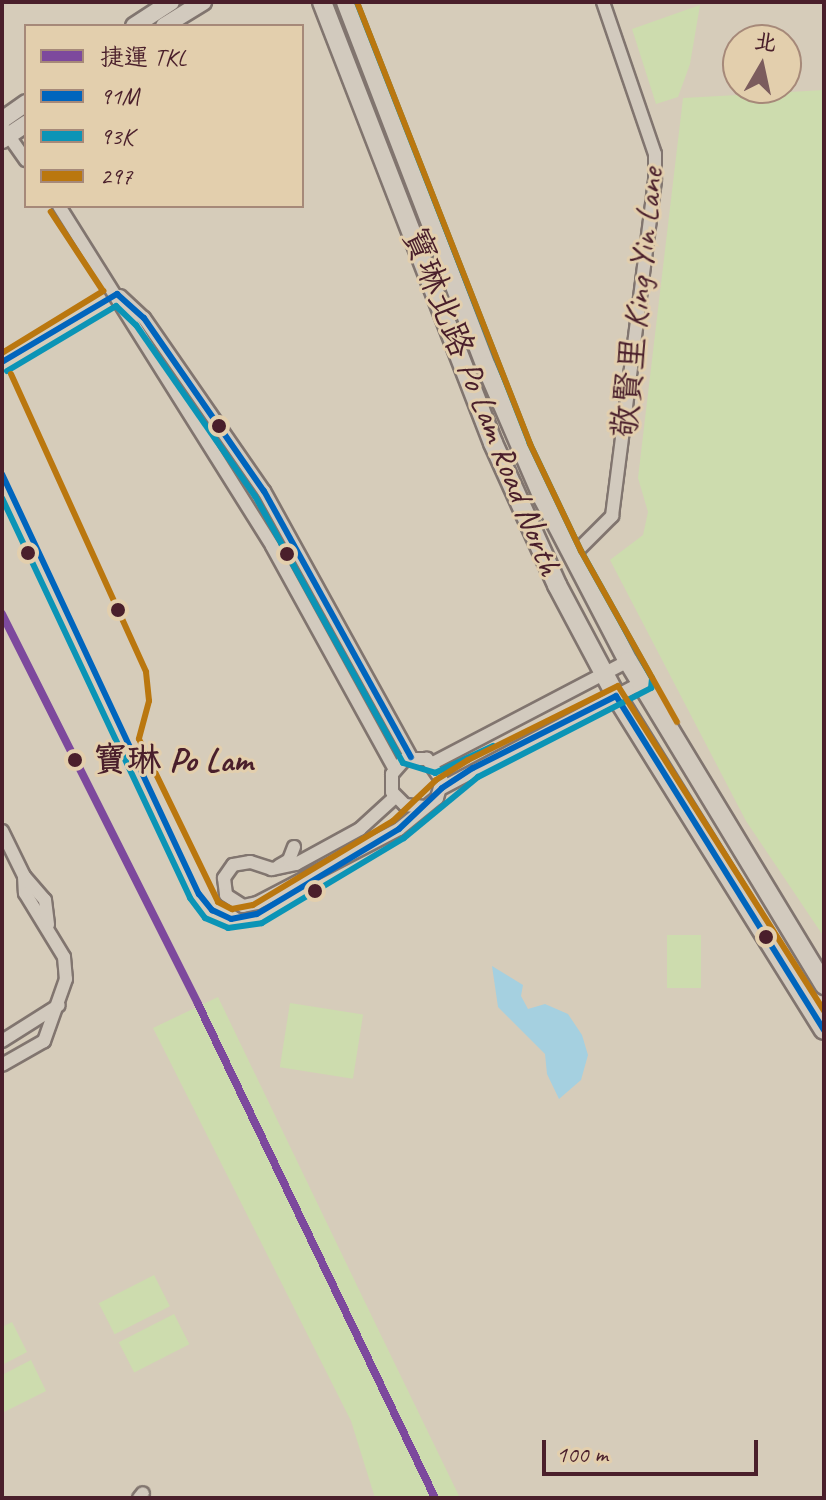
<!DOCTYPE html>
<html>
<head>
<meta charset="utf-8">
<style>
	body { margin:0 }
	#map { position:relative; width:826px; height:1500px; overflow:hidden; background:#d6ccba; font-family:Caveat,"LXGW WenKai TC",sans-serif }
	div>[style] { position:absolute }
	.green>* { inset:0; background:#cddcae; transform-origin:0 0 }
	.water>* { inset:0; background:#a5d0e0 }
	.roads { filter:drop-shadow(2px 0 #81756f) drop-shadow(-2px 0 #81756f) drop-shadow(0 2px #81756f) drop-shadow(0 -2px #81756f) }
	.minor>* { height:12px; margin:-6px; padding:0 6px; transform-origin:6px; border-radius:6px; background:#d2cabe }
	.tertiary>* { height:16px; margin:-8px; padding:0 8px; transform-origin:8px; border-radius:8px; background:#d2cabe }
	.secondary>* { height:18px; margin:-9px; padding:0 9px; transform-origin:9px; border-radius:9px; background:#d2cabe }
	.bus-1>* { height:6px; margin:-3px; padding:0 3px; transform-origin:3px; border-radius:3px; background:#0065bd }
	.bus-2>* { height:6px; margin:-3px; padding:0 3px; transform-origin:3px; border-radius:3px; background:#0b94b6 }
	.bus-3>* { height:6px; margin:-3px; padding:0 3px; transform-origin:3px; border-radius:3px; background:#ba770f }
	.metro-1>* { height:8px; margin:-4px; padding:0 4px; transform-origin:4px; border-radius:4px; background:#7d499d }
	.dots>* { width:22px; height:22px; translate:-50% -50%; box-sizing:border-box; border:4px solid #e3cfad; border-radius:50% }
	span { translate:-50% -50%; white-space:nowrap; text-align:center; line-height:1.15; -webkit-text-stroke:6px #e3cfad; paint-order:stroke }
	.street-label { font-size:34px; color:#4a1f2b }
	.stop-label { font-size:34px; color:#4a1f2b; font-weight:700 }
	.left { translate:0 -50%; text-align:left }
	.frame { position:absolute; inset:0; border:4px solid #4a1f2b; pointer-events:none }
	.legend { position:absolute; left:24px; top:24px; width:280px; height:184px; box-sizing:border-box; background:#e3cfad; border:2px solid #a68979; margin:0; padding:10px 14px; list-style:none; font-size:24px; color:#4a1f2b }
	.legend li { display:flex; align-items:center; gap:16px; height:40px }
	.legend b { width:40px; border:2px solid #a68979 }
	.north { position:absolute; left:722px; top:24px; width:80px; height:80px; box-sizing:border-box; background:#e3cfad; border:2px solid #a68979; border-radius:50%; rotate:9deg; font-size:22px; font-weight:700; line-height:32px; text-align:center; color:#4a1f2b }
	.north::after { content:''; display:block; margin:auto; width:28px; height:36px; background:#7b5c5d; clip-path:polygon(50% 0,100% 100%,50% 72%,0 100%) }
	.scale { position:absolute; left:542px; top:1440px; width:216px; height:36px; box-sizing:border-box; border:4px solid #4a1f2b; border-top:0; padding-left:10px; font-size:24px; line-height:28px; white-space:nowrap; color:#4a1f2b; -webkit-text-stroke:6px #e3cfad; paint-order:stroke }
</style>
</head>
<body>
<div id="map">
	<div class="green">
		<i style="clip-path:polygon(700px 5px,690px 64px,678px 97px,656px 104px,632px 29px)"></i>
		<i style="clip-path:polygon(824px 90px,824px 937px,746px 821px,610px 560px,643px 535px,648px 512px,638px 478px,683px 98px)"></i>
		<i style="left:667px;top:935px;width:34px;height:53px"></i>
		<i style="clip-path:polygon(218px 997px,362px 1296px,460px 1498px,375px 1498px,351px 1421px,153px 1028px)"></i>
		<i style="left:290px;top:1003px;width:74px;height:65px;rotate:9deg"></i>
		<i style="left:154px;top:1275px;width:35px;height:62px;rotate:63deg"></i>
		<i style="left:174px;top:1314px;width:34px;height:62px;rotate:63deg"></i>
		<i style="clip-path:polygon(12px 1322px,27px 1352px,2px 1365px,2px 1327px)"></i>
		<i style="clip-path:polygon(31px 1360px,46px 1391px,2px 1413px,2px 1375px)"></i>
	</div>
	<div class="water">
		<i style="clip-path:polygon(492px 966px,523px 985px,521px 996px,528px 1009px,545px 1004px,568px 1014px,582px 1035px,588px 1055px,581px 1080px,559px 1099px,547px 1074px,545px 1054px,498px 1007px)"></i>
	</div>
	<div class="roads">
		<div class="minor">
			<i style="left:4px;top:129px;width:38px;rotate:55deg"></i>
			<i style="left:59px;top:206px;width:401px;rotate:57.9deg"></i>
			<i style="left:272px;top:546px;width:253px;rotate:61.2deg"></i>
			<i style="left:120px;top:296px;width:33px;rotate:43deg"></i>
			<i style="left:144px;top:318px;width:211px;rotate:55.3deg"></i>
			<i style="left:264px;top:491px;width:304px;rotate:61.1deg"></i>
			<i style="left:572px;top:556px;width:57px;rotate:-45deg"></i>
			<i style="left:612px;top:516px;width:340px;rotate:-82.7deg"></i>
			<i style="left:655px;top:179px;width:25px;rotate:-90deg"></i>
			<i style="left:655px;top:154px;width:161px;rotate:-108.9deg"></i>
			<i style="left:433px;top:763px;width:220px;rotate:-27.6deg"></i>
			<i style="left:442px;top:788px;width:227px;rotate:-27.8deg"></i>
			<i style="left:395px;top:797px;width:47px;rotate:137.6deg"></i>
			<i style="left:360px;top:829px;width:73px;rotate:151.3deg"></i>
			<i style="left:296px;top:864px;width:25px;rotate:168deg"></i>
			<i style="left:272px;top:869px;width:23px;rotate:-162deg"></i>
			<i style="left:250px;top:862px;width:17px;rotate:170deg"></i>
			<i style="left:233px;top:865px;width:16px;rotate:125deg"></i>
			<i style="left:224px;top:878px;width:17px;rotate:83deg"></i>
			<i style="left:226px;top:895px;width:20px;rotate:33deg"></i>
			<i style="left:243px;top:906px;width:14px;rotate:-12deg"></i>
			<i style="left:257px;top:903px;width:160px;rotate:-27.5deg"></i>
			<i style="left:399px;top:829px;width:49px;rotate:-39.2deg"></i>
			<i style="left:437px;top:798px;width:18px;rotate:-74deg"></i>
			<i style="left:442px;top:781px;width:27px;rotate:-124deg"></i>
			<i style="left:427px;top:759px;width:22px;rotate:180deg"></i>
			<i style="left:405px;top:759px;width:20px;rotate:131deg"></i>
			<i style="left:392px;top:774px;width:18px;rotate:90deg"></i>
			<i style="left:392px;top:792px;width:18px;rotate:45deg"></i>
			<i style="left:405px;top:805px;width:20px;rotate:6deg"></i>
			<i style="left:2px;top:831px;width:50px;rotate:63.9deg"></i>
			<i style="left:24px;top:876px;width:17px;rotate:87deg"></i>
			<i style="left:25px;top:893px;width:75px;rotate:58.6deg"></i>
			<i style="left:64px;top:957px;width:22px;rotate:85deg"></i>
			<i style="left:66px;top:979px;width:66px;rotate:109.5deg"></i>
			<i style="left:44px;top:1041px;width:48px;rotate:150.3deg"></i>
			<i style="left:279px;top:866px;width:12px;rotate:-31deg"></i>
			<i style="left:289px;top:860px;width:14px;rotate:-69deg"></i>
			<i style="left:24px;top:876px;width:32px;rotate:49deg"></i>
			<i style="left:45px;top:900px;width:25px;rotate:83deg"></i>
			<i style="left:2px;top:1041px;width:67px;rotate:-32.3deg"></i>
			<i style="left:139px;top:1498px;width:6px;rotate:-51deg"></i>
		</div>
		<div class="tertiary">
			<i style="left:134px;top:26px;width:44px;rotate:-33deg"></i>
			<i style="left:164px;top:26px;width:46px;rotate:-31.6deg"></i>
			<i style="left:2px;top:120px;width:29px;rotate:-35deg"></i>
			<i style="left:2px;top:140px;width:29px;rotate:-34deg"></i>
		</div>
		<div class="secondary">
			<i style="left:322px;top:2px;width:473px;rotate:68.8deg"></i>
			<i style="left:493px;top:443px;width:156px;rotate:65.7deg"></i>
			<i style="left:557px;top:585px;width:126px;rotate:62deg"></i>
			<i style="left:616px;top:696px;width:393px;rotate:58.1deg"></i>
			<i style="left:346px;top:2px;width:390px;rotate:69deg"></i>
			<i style="left:486px;top:366px;width:144px;rotate:66.6deg"></i>
			<i style="left:543px;top:498px;width:184px;rotate:62.5deg"></i>
			<i style="left:628px;top:661px;width:379px;rotate:58.8deg"></i>
		</div>
	</div>
	<div class="bus-1">
		<i style="left:117px;top:294px;width:36px;rotate:42deg"></i>
		<i style="left:144px;top:318px;width:211px;rotate:55.3deg"></i>
		<i style="left:264px;top:491px;width:304px;rotate:61.1deg"></i>
		<i style="left:2px;top:362px;width:134px;rotate:-30.6deg"></i>
		<i style="left:2px;top:474px;width:464px;rotate:64.9deg"></i>
		<i style="left:199px;top:894px;width:21px;rotate:51deg"></i>
		<i style="left:212px;top:910px;width:21px;rotate:25deg"></i>
		<i style="left:231px;top:919px;width:26px;rotate:-11deg"></i>
		<i style="left:257px;top:914px;width:165px;rotate:-30.9deg"></i>
		<i style="left:399px;top:829px;width:59px;rotate:-43.6deg"></i>
		<i style="left:442px;top:788px;width:37px;rotate:-33deg"></i>
		<i style="left:473px;top:768px;width:160px;rotate:-26.7deg"></i>
		<i style="left:616px;top:696px;width:393px;rotate:58.1deg"></i>
	</div>
	<div class="bus-2">
		<i style="left:7px;top:371px;width:127px;rotate:-30.8deg"></i>
		<i style="left:116px;top:306px;width:28px;rotate:44deg"></i>
		<i style="left:136px;top:325px;width:208px;rotate:55.2deg"></i>
		<i style="left:255px;top:496px;width:305px;rotate:61deg"></i>
		<i style="left:403px;top:763px;width:34px;rotate:17deg"></i>
		<i style="left:435px;top:773px;width:64px;rotate:-25deg"></i>
		<i style="left:2px;top:498px;width:442px;rotate:64.8deg"></i>
		<i style="left:190px;top:898px;width:25px;rotate:53deg"></i>
		<i style="left:205px;top:918px;width:25px;rotate:23deg"></i>
		<i style="left:228px;top:928px;width:34px;rotate:-8deg"></i>
		<i style="left:262px;top:923px;width:165px;rotate:-30.9deg"></i>
		<i style="left:404px;top:838px;width:96px;rotate:-39.5deg"></i>
		<i style="left:478px;top:777px;width:195px;rotate:-27.2deg"></i>
		<i style="left:651px;top:688px;width:10px;rotate:-84deg"></i>
		<i style="left:652px;top:678px;width:145px;rotate:-119.2deg"></i>
		<i style="left:581px;top:551px;width:119px;rotate:-115.5deg"></i>
		<i style="left:530px;top:444px;width:475px;rotate:-111.4deg"></i>
	</div>
	<div class="bus-3">
		<i style="left:357px;top:2px;width:475px;rotate:68.6deg"></i>
		<i style="left:530px;top:444px;width:119px;rotate:64.5deg"></i>
		<i style="left:581px;top:551px;width:196px;rotate:60.7deg"></i>
		<i style="left:2px;top:353px;width:119px;rotate:-31.5deg"></i>
		<i style="left:103px;top:291px;width:95px;rotate:-123.4deg"></i>
		<i style="left:11px;top:374px;width:327px;rotate:65.6deg"></i>
		<i style="left:146px;top:672px;width:29px;rotate:84deg"></i>
		<i style="left:149px;top:701px;width:39px;rotate:105deg"></i>
		<i style="left:139px;top:739px;width:181px;rotate:64.1deg"></i>
		<i style="left:218px;top:902px;width:16px;rotate:27deg"></i>
		<i style="left:232px;top:909px;width:21px;rotate:-11deg"></i>
		<i style="left:253px;top:905px;width:163px;rotate:-31deg"></i>
		<i style="left:393px;top:821px;width:59px;rotate:-43.6deg"></i>
		<i style="left:436px;top:780px;width:38px;rotate:-32deg"></i>
		<i style="left:468px;top:760px;width:167px;rotate:-26.3deg"></i>
		<i style="left:618px;top:686px;width:385px;rotate:57.6deg"></i>
	</div>
	<div class="metro-1">
		<i style="left:2px;top:614px;width:436px;rotate:63.3deg"></i>
		<i style="left:198px;top:1004px;width:548px;rotate:64.37deg"></i>
	</div>
	<div class="dots">
		<i style="left:219px;top:426px;background:#4a1f2b"></i>
		<i style="left:28px;top:553px;background:#4a1f2b"></i>
		<i style="left:287px;top:554px;background:#4a1f2b"></i>
		<i style="left:118px;top:610px;background:#4a1f2b"></i>
		<i style="left:75px;top:760px;background:#4a1f2b"></i>
		<i style="left:315px;top:891px;background:#4a1f2b"></i>
		<i style="left:766px;top:937px;background:#4a1f2b"></i>
	</div>
	<div class="street-label">
		<span style="left:637px;top:303px;rotate:-84deg">敬賢里 King Yin Lane</span>
		<span style="left:483px;top:401px;rotate:68deg">寶琳北路 Po Lam Road North</span>
	</div>
	<div class="stop-label">
		<span class="left" style="left:93px;top:760px">寶琳 Po Lam</span>
	</div>
	<div class="frame"></div>
	<ul class="legend">
	<li><b style="height:10px;background:#7d499d"></b>捷運 TKL</li>
	<li><b style="height:10px;background:#0065bd"></b>91M</li>
	<li><b style="height:10px;background:#0b94b6"></b>93K</li>
	<li><b style="height:10px;background:#ba770f"></b>297</li>
	</ul>
	<div class="north">北</div>
	<div class="scale">100 m</div>
</div>
</body>
</html>
